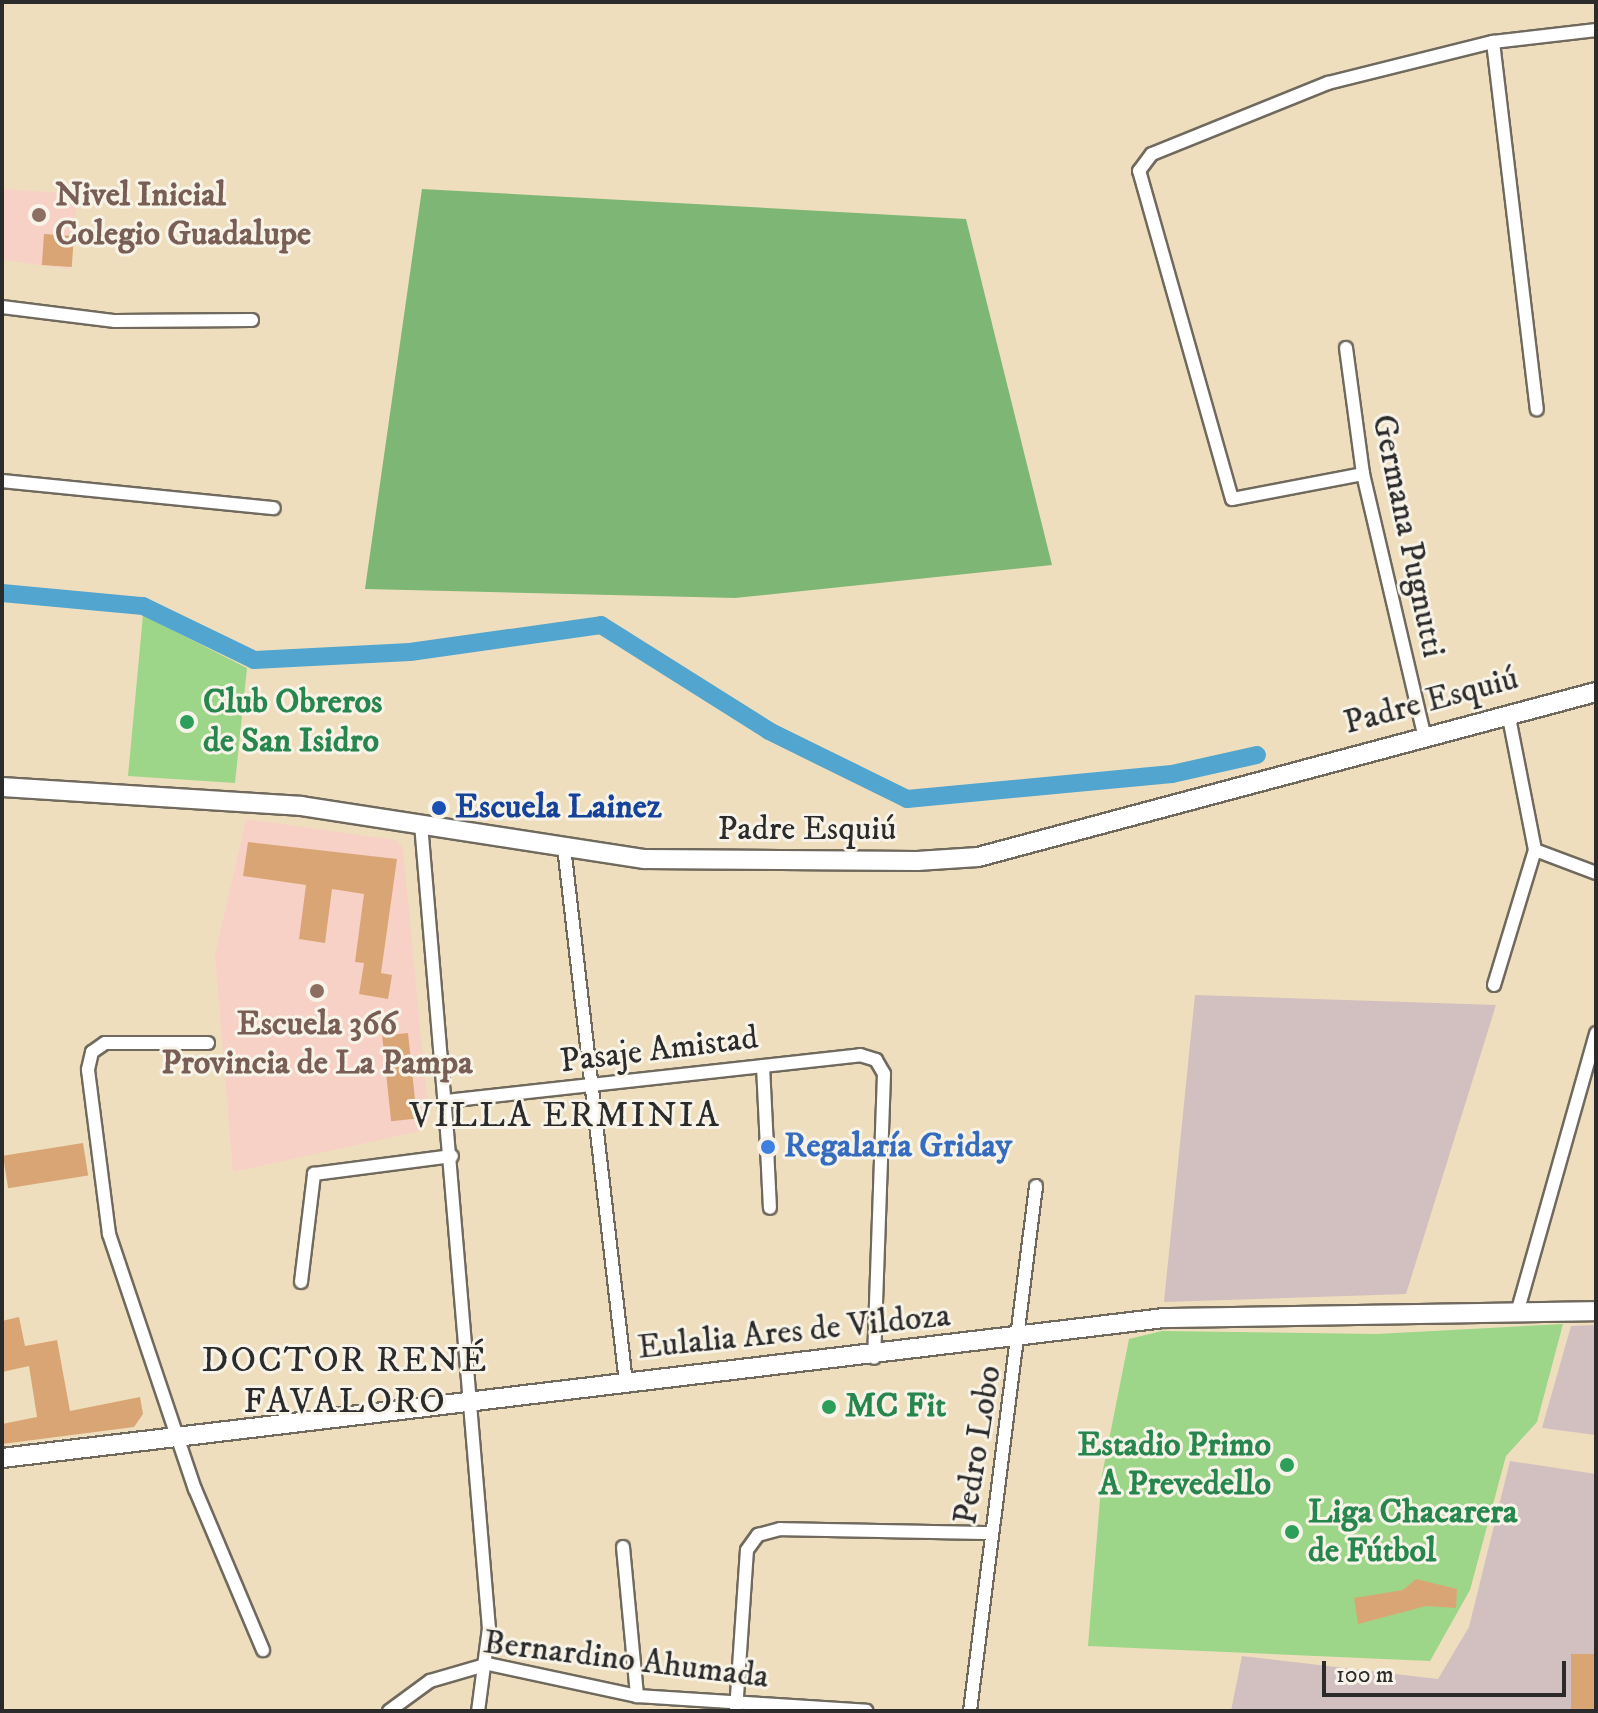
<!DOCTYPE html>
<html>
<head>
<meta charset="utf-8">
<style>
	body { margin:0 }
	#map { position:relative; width:1598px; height:1713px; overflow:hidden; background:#efdebd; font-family:"IM FELL DW Pica",serif }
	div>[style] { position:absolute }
	.built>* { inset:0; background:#f7d1c6 }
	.industrial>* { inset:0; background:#d2bfbf }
	.green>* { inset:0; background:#9dd689 }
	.forest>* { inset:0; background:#7eb775 }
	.canal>* { height:18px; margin:-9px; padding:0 9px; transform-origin:9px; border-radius:9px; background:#52a5ce }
	.building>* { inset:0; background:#daa574; transform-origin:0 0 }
	.roads { filter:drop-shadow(2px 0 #706a5e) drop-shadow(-2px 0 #706a5e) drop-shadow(0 2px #706a5e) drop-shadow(0 -2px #706a5e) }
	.street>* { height:12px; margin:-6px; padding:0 6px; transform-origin:6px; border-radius:6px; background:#fff }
	.secondary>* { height:18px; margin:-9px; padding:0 9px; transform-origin:9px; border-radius:9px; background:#fff }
	.dots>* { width:22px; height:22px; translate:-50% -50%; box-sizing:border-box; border:4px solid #f7f3e8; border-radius:50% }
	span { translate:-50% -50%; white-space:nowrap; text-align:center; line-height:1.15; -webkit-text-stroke:6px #f7f3e8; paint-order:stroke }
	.education-label { font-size:34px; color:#785e54; font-weight:700 }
	.left { translate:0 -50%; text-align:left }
	.street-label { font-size:34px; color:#2b2b2b }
	.leisure-label { font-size:34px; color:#27864d; font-weight:700 }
	.right { translate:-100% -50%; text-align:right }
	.transit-label { font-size:34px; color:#164399; font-weight:700 }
	.shop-label { font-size:34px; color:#366cbe; font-weight:700 }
	.neighbourhood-label { font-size:36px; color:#2b2b2b; letter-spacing:2px }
	.frame { position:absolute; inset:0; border:4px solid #2b2b2b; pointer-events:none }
	.scale { position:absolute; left:1322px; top:1661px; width:244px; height:36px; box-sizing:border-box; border:4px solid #2b2b2b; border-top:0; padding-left:10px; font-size:24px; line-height:28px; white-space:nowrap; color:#2b2b2b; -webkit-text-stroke:6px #f7f3e8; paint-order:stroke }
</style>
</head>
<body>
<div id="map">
	<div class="built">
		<i style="clip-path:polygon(2px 189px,78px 194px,70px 269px,2px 260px)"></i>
		<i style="clip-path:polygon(246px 819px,396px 840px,403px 848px,429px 1120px,420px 1131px,233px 1172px,215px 955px)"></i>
	</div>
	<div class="industrial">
		<i style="clip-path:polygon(1195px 995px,1496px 1005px,1406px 1294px,1164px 1302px)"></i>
		<i style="clip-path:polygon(1596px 1325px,1596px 1435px,1542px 1428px,1571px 1326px)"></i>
		<i style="clip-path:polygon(1510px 1461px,1596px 1474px,1596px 1711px,1231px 1711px,1242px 1656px,1438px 1679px,1469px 1627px)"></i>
	</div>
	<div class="green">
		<i style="clip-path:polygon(143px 615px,247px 668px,235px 783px,128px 776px)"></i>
		<i style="clip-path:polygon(1563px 1324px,1537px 1422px,1506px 1456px,1470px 1590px,1430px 1661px,1088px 1646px,1102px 1475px,1129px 1339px,1162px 1331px,1377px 1334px)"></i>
	</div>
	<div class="forest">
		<i style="clip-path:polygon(422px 189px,966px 219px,1052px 565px,735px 598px,365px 589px)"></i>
	</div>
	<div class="canal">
		<i style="left:2px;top:593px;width:142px;rotate:5.3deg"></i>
		<i style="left:143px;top:606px;width:123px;rotate:25.9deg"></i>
		<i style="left:254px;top:660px;width:156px;rotate:-2.9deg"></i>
		<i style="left:410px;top:652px;width:193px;rotate:-8deg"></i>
		<i style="left:601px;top:625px;width:199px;rotate:32.2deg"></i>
		<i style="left:769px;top:731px;width:154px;rotate:26.2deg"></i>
		<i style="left:907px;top:799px;width:266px;rotate:-5.4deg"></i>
		<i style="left:1172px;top:774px;width:87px;rotate:-12.6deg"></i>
	</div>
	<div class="building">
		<i style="left:44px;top:234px;width:30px;height:31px;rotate:4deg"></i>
		<i style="clip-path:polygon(248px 842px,397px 859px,381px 973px,392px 975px,388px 999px,359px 994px,364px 963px,355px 962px,364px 894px,332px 889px,325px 943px,299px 939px,306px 885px,243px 876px)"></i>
		<i style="left:408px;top:1033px;width:86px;height:26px;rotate:84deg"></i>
		<i style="left:83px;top:1143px;width:33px;height:81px;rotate:81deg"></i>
		<i style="clip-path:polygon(19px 1317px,25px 1346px,57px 1340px,70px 1411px,140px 1397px,143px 1414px,134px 1427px,2px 1444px,2px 1424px,37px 1417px,29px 1366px,2px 1372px,2px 1321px)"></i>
		<i style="clip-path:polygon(1416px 1579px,1457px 1589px,1456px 1608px,1426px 1606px,1358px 1624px,1354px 1598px,1403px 1590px)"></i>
		<i style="left:1596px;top:1654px;width:57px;height:25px;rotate:90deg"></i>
	</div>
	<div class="roads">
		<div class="street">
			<i style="left:1493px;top:42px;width:370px;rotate:83.2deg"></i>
			<i style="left:2px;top:307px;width:114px;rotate:7.1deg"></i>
			<i style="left:115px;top:321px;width:137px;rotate:-0.4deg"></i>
			<i style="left:1346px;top:348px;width:127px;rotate:82.3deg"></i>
			<i style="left:1363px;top:474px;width:267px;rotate:76.8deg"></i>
			<i style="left:1363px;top:474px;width:133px;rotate:169.2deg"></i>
			<i style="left:1232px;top:499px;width:341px;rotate:-105.8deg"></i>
			<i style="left:1139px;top:171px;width:21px;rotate:-53deg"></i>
			<i style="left:1152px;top:154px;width:190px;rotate:-22deg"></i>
			<i style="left:1328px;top:83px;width:170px;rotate:-14deg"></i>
			<i style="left:1493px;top:42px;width:104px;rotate:-6.6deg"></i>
			<i style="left:2px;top:481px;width:273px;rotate:5.7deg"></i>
			<i style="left:421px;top:824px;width:807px;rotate:85.17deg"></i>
			<i style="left:489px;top:1628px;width:84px;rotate:97.5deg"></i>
			<i style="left:564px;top:847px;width:540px;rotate:83.4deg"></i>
			<i style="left:1535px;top:850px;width:65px;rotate:20.7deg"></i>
			<i style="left:1494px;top:985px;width:141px;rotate:-73.1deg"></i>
			<i style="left:1535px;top:850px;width:140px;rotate:-101.1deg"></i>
			<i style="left:208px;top:1043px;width:103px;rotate:180deg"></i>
			<i style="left:105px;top:1043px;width:16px;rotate:145deg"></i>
			<i style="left:92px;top:1052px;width:18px;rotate:103deg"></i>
			<i style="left:88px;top:1070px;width:165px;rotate:82.7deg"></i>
			<i style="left:109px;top:1234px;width:269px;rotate:71.4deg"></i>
			<i style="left:195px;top:1489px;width:175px;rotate:67.1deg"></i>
			<i style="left:763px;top:1066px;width:142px;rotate:87.2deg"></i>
			<i style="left:446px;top:1101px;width:417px;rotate:-6.3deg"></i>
			<i style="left:860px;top:1055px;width:17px;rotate:17deg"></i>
			<i style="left:876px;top:1060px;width:16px;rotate:60deg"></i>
			<i style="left:884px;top:1074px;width:284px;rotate:92deg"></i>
			<i style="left:301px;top:1282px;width:109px;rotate:-83.1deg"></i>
			<i style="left:314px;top:1174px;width:139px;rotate:-7.4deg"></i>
			<i style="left:1517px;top:1313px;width:291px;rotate:-74.2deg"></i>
			<i style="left:623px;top:1547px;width:150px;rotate:84.6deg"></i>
			<i style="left:389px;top:1711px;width:51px;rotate:-36.2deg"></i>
			<i style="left:430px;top:1681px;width:60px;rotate:-16.3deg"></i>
			<i style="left:488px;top:1664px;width:152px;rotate:12.1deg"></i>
			<i style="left:637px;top:1696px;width:230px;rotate:3.7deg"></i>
			<i style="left:736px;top:1711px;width:161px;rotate:-86.1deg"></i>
			<i style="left:747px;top:1550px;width:19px;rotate:-54deg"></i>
			<i style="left:758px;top:1535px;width:23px;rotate:-15deg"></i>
			<i style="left:780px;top:1529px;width:212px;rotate:1.1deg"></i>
			<i style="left:970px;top:1711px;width:529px;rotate:-82.83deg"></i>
		</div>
		<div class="secondary">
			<i style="left:2px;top:787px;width:300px;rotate:3.6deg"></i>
			<i style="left:301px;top:806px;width:347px;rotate:8.8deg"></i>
			<i style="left:644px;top:859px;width:273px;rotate:0.4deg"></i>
			<i style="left:917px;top:861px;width:61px;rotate:-3.8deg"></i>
			<i style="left:978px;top:857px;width:640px;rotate:-14.95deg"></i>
			<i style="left:2px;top:1458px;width:1170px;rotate:-6.87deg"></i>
			<i style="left:1164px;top:1318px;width:432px;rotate:-0.9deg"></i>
		</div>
	</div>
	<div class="dots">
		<i style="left:39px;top:215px;background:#8d6e63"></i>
		<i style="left:187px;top:722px;background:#2e9e5b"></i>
		<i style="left:439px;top:808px;background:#1a4fb4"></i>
		<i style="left:317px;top:991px;background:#8d6e63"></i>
		<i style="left:768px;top:1147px;background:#3f7fe0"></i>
		<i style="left:829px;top:1407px;background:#2e9e5b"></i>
		<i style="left:1287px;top:1465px;background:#2e9e5b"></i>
		<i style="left:1292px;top:1532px;background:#2e9e5b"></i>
	</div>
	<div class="education-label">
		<span class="left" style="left:55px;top:215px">Nivel Inicial<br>Colegio Guadalupe</span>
		<span style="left:317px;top:1044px">Escuela 366<br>Provincia de La Pampa</span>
	</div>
	<div class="street-label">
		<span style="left:1408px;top:536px;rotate:78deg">Germana Pugnutti</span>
		<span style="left:1431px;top:701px;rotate:-15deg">Padre Esquiú</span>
		<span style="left:807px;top:830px">Padre Esquiú</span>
		<span style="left:659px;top:1050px;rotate:-7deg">Pasaje Amistad</span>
		<span style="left:794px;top:1332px;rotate:-6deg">Eulalia Ares de Vildoza</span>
		<span style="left:978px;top:1445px;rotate:-81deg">Pedro Lobo</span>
		<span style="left:626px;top:1660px;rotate:7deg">Bernardino Ahumada</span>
	</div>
	<div class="leisure-label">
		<span class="left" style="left:203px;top:722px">Club Obreros<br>de San Isidro</span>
		<span class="left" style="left:845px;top:1407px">MC Fit</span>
		<span class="right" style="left:1271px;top:1465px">Estadio Primo<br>A Prevedello</span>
		<span class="left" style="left:1308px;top:1532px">Liga Chacarera<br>de Fútbol</span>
	</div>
	<div class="transit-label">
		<span class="left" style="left:455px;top:808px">Escuela Lainez</span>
	</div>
	<div class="shop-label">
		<span class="left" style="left:784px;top:1147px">Regalaría Griday</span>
	</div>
	<div class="neighbourhood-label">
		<span style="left:565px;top:1116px">VILLA ERMINIA</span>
		<span style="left:345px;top:1381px">DOCTOR RENÉ<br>FAVALORO</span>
	</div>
	<div class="frame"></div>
	<div class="scale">100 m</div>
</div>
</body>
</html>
